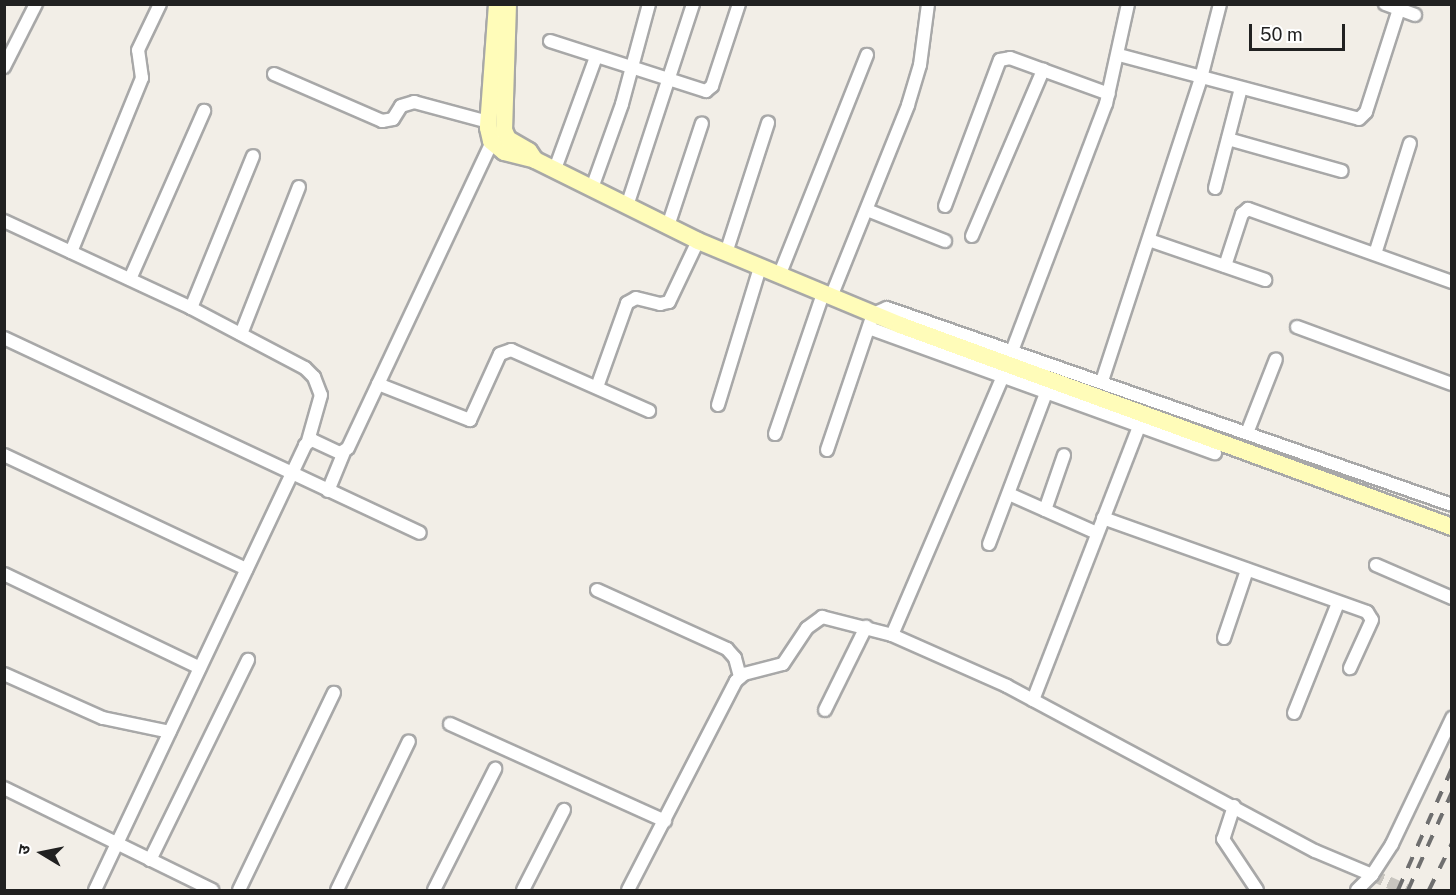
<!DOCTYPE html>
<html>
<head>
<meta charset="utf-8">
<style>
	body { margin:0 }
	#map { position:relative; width:1456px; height:895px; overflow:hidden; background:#f2eee7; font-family:"Public Sans","Noto Sans Devanagari",sans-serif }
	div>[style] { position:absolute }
	.street-tunnel>* { height:12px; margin-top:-6px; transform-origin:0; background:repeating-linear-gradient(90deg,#c8c5bf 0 12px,transparent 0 18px) }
	.roads { filter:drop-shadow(2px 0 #a8a8a8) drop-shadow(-2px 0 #a8a8a8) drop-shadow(0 2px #a8a8a8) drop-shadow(0 -2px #a8a8a8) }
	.street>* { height:12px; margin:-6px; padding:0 6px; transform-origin:6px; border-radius:6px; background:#fff }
	.secondary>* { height:16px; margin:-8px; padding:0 8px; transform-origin:8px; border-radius:8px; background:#fffcb9 }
	.rail>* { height:4px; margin-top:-2px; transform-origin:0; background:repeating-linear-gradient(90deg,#6f6f6f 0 12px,transparent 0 24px) }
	span { translate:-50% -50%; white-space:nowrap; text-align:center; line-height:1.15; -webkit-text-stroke:6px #fff; paint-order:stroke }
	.frame { position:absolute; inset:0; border:6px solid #212121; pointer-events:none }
	.north { position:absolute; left:12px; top:823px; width:60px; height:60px; -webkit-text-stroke:4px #fff; paint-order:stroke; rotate:280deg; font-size:16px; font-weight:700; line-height:24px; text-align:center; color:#212121 }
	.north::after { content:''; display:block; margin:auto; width:21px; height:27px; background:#212121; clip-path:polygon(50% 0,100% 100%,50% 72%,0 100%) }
	.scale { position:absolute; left:1249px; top:24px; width:96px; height:27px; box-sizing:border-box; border:3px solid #212121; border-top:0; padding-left:8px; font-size:18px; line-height:21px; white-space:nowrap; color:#212121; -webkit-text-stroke:4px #fff; paint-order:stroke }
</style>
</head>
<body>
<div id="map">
	<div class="street-tunnel">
		<i style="left:1372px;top:875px;width:37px;rotate:24deg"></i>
	</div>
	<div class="roads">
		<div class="street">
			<i style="left:1385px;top:4px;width:32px;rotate:20deg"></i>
			<i style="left:550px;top:41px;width:164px;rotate:17.8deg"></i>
			<i style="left:706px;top:91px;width:8px;rotate:-40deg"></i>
			<i style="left:712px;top:86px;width:86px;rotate:-71.8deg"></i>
			<i style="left:1119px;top:55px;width:248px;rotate:14.9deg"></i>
			<i style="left:1359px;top:119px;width:10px;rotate:-45deg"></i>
			<i style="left:1366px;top:112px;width:108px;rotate:-72.2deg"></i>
			<i style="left:4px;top:67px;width:71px;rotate:-63.1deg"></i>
			<i style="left:274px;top:74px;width:118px;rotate:23.5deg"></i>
			<i style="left:382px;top:121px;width:11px;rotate:-10deg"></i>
			<i style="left:393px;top:119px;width:15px;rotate:-58deg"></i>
			<i style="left:401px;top:106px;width:14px;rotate:-17deg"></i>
			<i style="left:414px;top:102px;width:77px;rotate:15.1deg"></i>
			<i style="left:1228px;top:139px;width:118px;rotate:15.7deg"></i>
			<i style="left:555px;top:169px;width:119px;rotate:-69.9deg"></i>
			<i style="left:592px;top:188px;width:89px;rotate:-70.3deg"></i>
			<i style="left:622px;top:104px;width:104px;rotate:-74.9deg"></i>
			<i style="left:1215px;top:188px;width:103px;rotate:-75.4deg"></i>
			<i style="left:627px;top:206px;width:213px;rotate:-71.9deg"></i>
			<i style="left:945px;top:206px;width:156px;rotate:-69.4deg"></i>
			<i style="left:1000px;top:60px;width:10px;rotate:-11deg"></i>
			<i style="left:1010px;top:58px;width:105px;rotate:20deg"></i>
			<i style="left:867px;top:210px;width:84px;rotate:21.7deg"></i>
			<i style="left:4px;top:221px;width:206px;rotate:24.9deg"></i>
			<i style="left:191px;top:308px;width:129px;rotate:27.8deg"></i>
			<i style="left:305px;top:368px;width:13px;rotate:45deg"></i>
			<i style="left:314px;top:377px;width:19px;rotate:69deg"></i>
			<i style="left:321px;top:395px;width:48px;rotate:105.8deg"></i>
			<i style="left:668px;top:226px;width:108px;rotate:-71.7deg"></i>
			<i style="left:972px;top:236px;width:181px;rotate:-66.8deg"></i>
			<i style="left:1149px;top:240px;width:123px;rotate:19deg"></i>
			<i style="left:71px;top:252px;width:188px;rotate:-67.8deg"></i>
			<i style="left:142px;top:78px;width:28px;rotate:-98deg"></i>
			<i style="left:138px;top:50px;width:51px;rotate:-64.4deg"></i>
			<i style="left:726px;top:253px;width:137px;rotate:-72.1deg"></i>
			<i style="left:1375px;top:254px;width:116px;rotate:-72.5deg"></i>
			<i style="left:1225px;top:266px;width:55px;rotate:-71.9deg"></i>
			<i style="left:1242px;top:214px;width:8px;rotate:-40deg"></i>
			<i style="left:1248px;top:209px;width:217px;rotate:19.7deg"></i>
			<i style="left:779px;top:276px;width:238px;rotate:-68.3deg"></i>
			<i style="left:130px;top:279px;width:184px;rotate:-66.2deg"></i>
			<i style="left:831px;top:297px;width:207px;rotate:-68.1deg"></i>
			<i style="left:908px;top:105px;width:42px;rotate:-73.3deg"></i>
			<i style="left:920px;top:65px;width:62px;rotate:-82.5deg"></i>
			<i style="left:191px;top:308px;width:164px;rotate:-67.8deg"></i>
			<i style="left:1297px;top:327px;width:165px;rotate:20.2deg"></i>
			<i style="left:869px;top:328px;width:368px;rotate:19.9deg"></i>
			<i style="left:241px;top:334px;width:158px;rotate:-68.5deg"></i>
			<i style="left:4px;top:338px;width:459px;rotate:25.1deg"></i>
			<i style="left:1012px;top:351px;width:264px;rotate:-69.2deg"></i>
			<i style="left:1106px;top:104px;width:102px;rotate:-77.6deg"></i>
			<i style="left:1102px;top:381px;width:319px;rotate:-71.9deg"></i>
			<i style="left:1201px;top:78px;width:76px;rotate:-75.6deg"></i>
			<i style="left:378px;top:384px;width:99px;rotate:21.4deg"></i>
			<i style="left:470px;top:420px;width:72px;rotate:-65.6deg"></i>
			<i style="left:500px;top:354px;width:12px;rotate:-20deg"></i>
			<i style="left:511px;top:350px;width:151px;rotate:23.8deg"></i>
			<i style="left:597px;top:387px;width:89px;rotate:-70.3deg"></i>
			<i style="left:627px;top:303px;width:10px;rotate:-29deg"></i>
			<i style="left:636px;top:298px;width:25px;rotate:14deg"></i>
			<i style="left:660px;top:304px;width:9px;rotate:-13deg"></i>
			<i style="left:669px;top:302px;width:68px;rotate:-64.6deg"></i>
			<i style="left:718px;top:405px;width:143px;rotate:-73deg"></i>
			<i style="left:1247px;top:433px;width:79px;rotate:-68.6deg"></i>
			<i style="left:775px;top:434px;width:148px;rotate:-71.1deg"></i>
			<i style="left:827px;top:450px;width:144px;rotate:-71.3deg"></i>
			<i style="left:873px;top:314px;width:15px;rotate:-23deg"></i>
			<i style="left:887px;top:308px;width:598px;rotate:19.22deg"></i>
			<i style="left:4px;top:455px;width:268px;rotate:25.2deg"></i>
			<i style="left:328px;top:491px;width:42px;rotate:-67.7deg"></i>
			<i style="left:1009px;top:494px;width:96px;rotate:23.9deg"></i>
			<i style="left:1045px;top:510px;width:58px;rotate:-70.9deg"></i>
			<i style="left:1103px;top:518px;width:280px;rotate:19.6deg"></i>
			<i style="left:1367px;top:612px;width:9px;rotate:58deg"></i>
			<i style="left:1372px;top:620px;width:53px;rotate:114.6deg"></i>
			<i style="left:989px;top:544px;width:161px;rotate:-69.3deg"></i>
			<i style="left:1376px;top:565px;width:83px;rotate:23.5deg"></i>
			<i style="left:4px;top:574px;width:217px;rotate:25.6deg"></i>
			<i style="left:597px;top:590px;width:143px;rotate:24.4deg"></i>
			<i style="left:727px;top:649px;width:12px;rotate:48deg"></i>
			<i style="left:735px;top:658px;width:20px;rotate:75deg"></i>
			<i style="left:892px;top:635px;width:282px;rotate:-66.8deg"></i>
			<i style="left:1224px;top:638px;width:72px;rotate:-71.3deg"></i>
			<i style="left:4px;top:674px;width:108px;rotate:24deg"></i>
			<i style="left:103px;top:718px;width:68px;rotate:11.8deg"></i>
			<i style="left:1033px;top:700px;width:293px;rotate:-68.8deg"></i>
			<i style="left:825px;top:710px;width:93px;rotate:-63.7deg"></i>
			<i style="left:1294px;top:713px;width:118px;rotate:-68.2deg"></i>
			<i style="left:450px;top:724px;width:236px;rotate:24.3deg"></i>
			<i style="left:4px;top:788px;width:232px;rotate:26.1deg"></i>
			<i style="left:1234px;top:806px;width:35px;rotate:108deg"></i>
			<i style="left:1223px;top:839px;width:61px;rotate:56.3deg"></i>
			<i style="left:150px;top:860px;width:223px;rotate:-63.9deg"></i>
			<i style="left:95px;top:890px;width:492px;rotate:-64.7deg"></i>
			<i style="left:305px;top:445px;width:9px;rotate:-36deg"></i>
			<i style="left:312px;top:440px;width:31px;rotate:25deg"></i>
			<i style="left:340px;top:453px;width:9px;rotate:-32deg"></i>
			<i style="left:348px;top:448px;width:345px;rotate:-64.8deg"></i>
			<i style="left:239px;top:890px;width:219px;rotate:-64.3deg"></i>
			<i style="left:337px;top:890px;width:165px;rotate:-64.2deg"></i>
			<i style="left:434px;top:890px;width:136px;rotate:-63.2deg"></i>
			<i style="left:523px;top:890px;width:90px;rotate:-62.9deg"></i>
			<i style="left:628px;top:890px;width:235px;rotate:-62.7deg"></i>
			<i style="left:736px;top:681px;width:11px;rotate:-41deg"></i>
			<i style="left:744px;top:674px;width:40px;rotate:-14.4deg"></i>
			<i style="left:783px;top:664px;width:43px;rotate:-56.3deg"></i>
			<i style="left:807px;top:628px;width:19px;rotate:-36deg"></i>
			<i style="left:822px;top:617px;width:72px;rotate:14.4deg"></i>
			<i style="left:892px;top:635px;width:126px;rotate:23.9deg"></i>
			<i style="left:1007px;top:686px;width:349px;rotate:28.2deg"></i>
			<i style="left:1315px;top:851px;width:62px;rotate:22.8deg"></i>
			<i style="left:1357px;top:890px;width:21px;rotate:-45deg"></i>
			<i style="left:1372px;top:875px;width:37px;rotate:-57deg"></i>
			<i style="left:1392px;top:844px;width:140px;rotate:-64.5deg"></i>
		</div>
		<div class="secondary">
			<i style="left:497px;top:4px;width:124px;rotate:94.2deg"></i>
			<i style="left:488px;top:128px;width:13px;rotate:77deg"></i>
			<i style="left:491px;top:141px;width:17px;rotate:40deg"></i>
			<i style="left:504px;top:152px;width:32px;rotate:14deg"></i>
			<i style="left:535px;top:160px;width:182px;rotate:26.4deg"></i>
			<i style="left:698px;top:241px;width:219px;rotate:22.6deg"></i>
			<i style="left:900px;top:325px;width:588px;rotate:20.1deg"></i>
			<i style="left:508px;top:4px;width:126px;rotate:91.8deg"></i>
			<i style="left:504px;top:130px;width:10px;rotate:66deg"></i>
			<i style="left:508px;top:139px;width:24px;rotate:30deg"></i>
			<i style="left:529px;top:151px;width:11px;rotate:56deg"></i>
		</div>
	</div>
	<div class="rail">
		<i style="left:1398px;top:890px;width:133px;rotate:-66.1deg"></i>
		<i style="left:1408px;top:890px;width:107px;rotate:-65.8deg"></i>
		<i style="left:1429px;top:890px;width:52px;rotate:-63.9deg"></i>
	</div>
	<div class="frame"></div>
	<div class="north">उ</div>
	<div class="scale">50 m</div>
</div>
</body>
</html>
